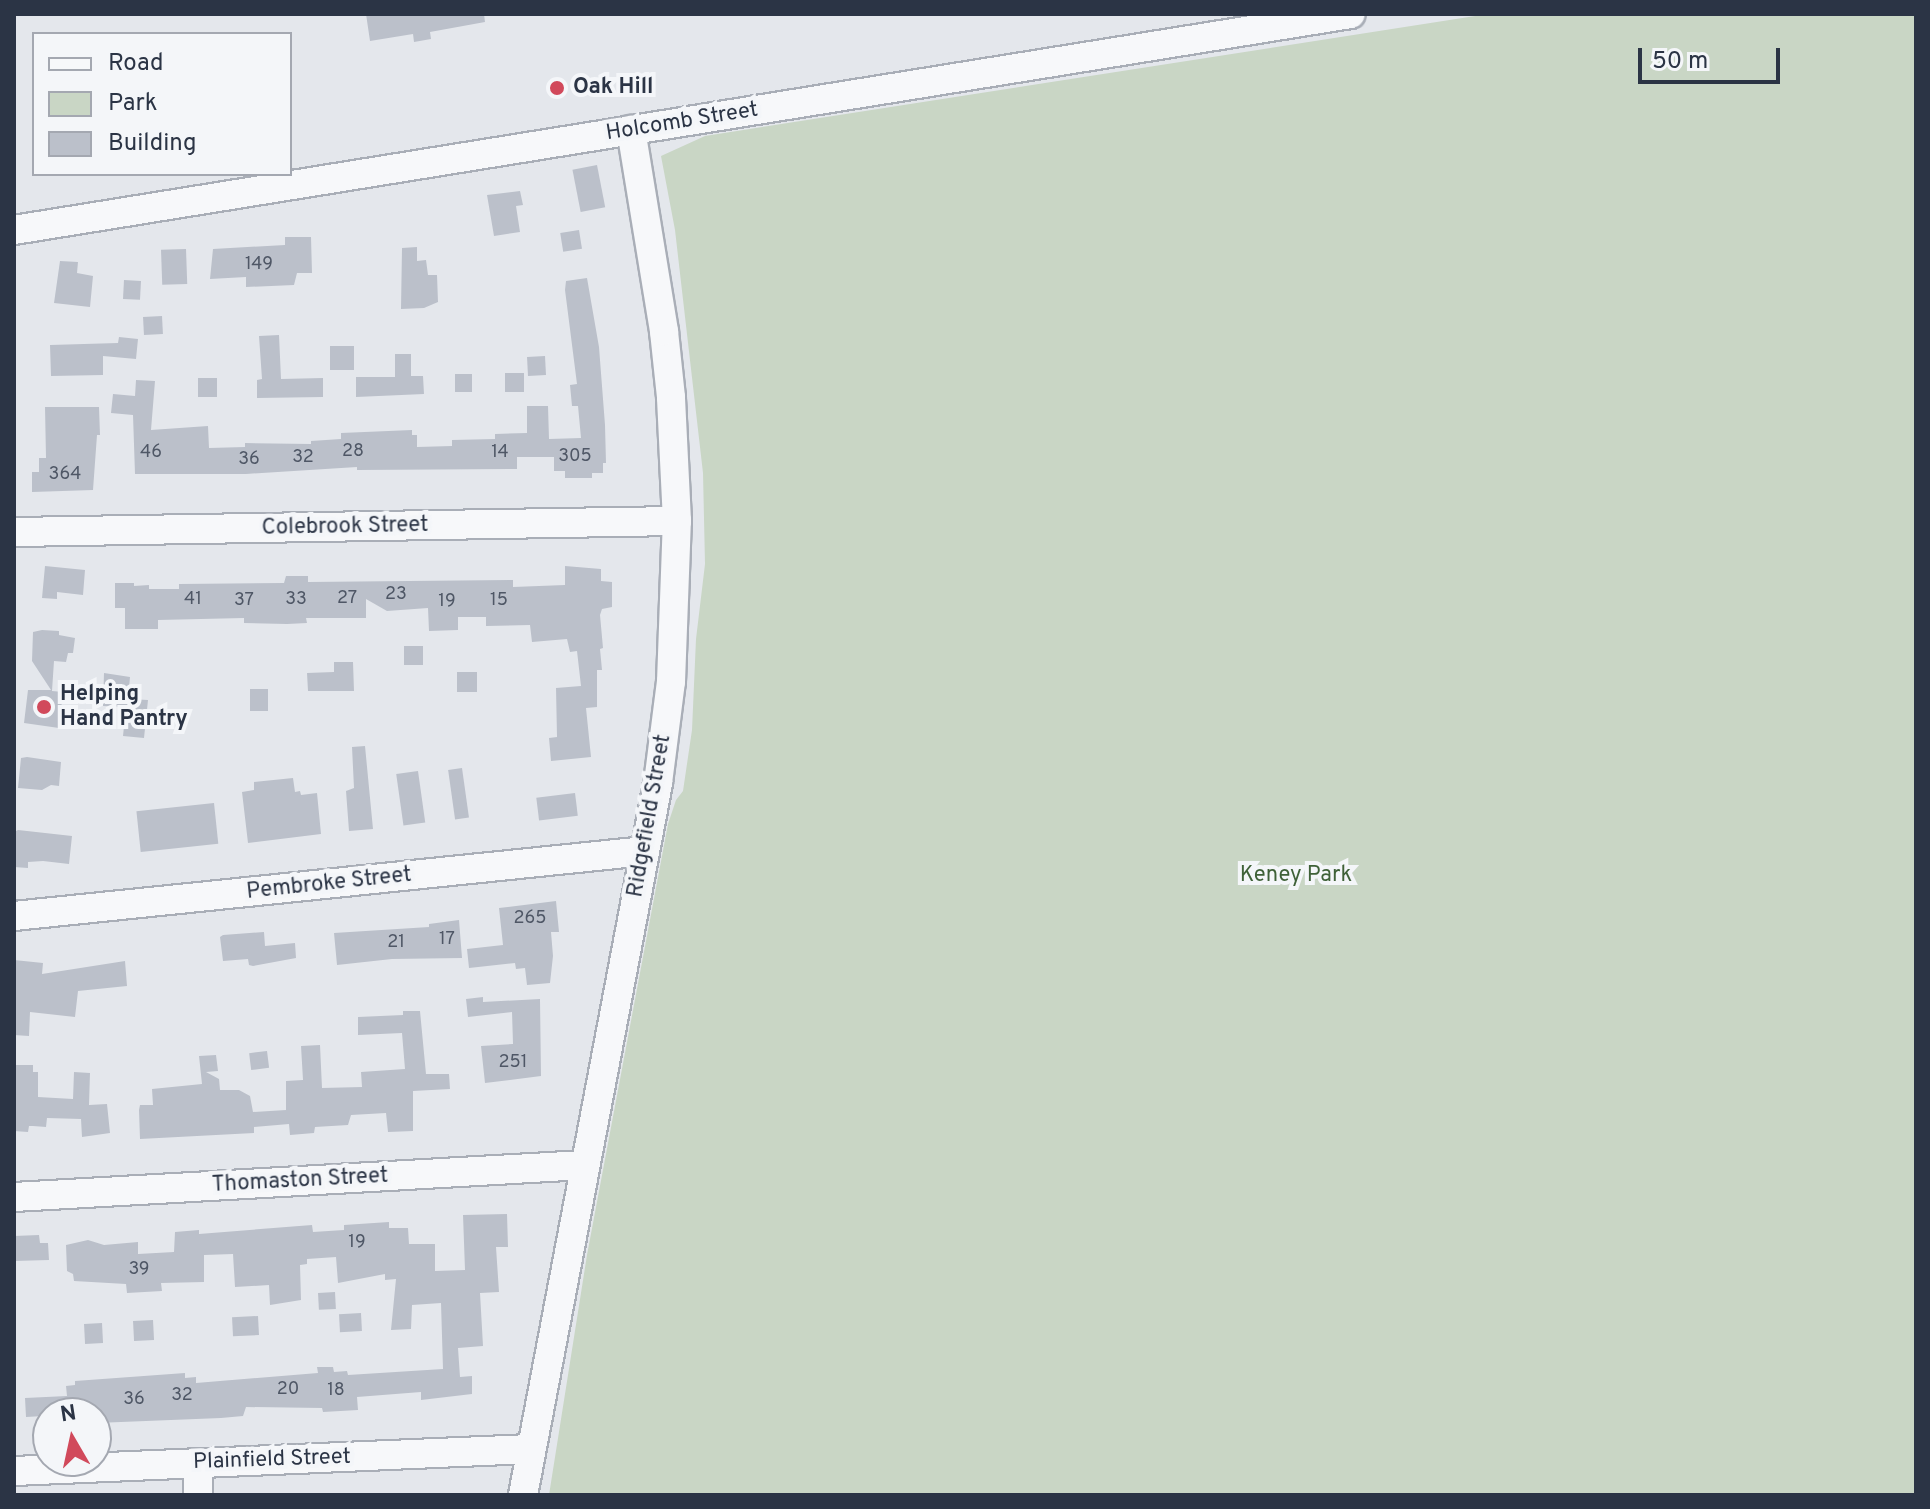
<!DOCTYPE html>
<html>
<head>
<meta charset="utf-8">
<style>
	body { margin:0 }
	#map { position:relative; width:1930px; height:1509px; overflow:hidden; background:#e4e7ec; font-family:Overpass,sans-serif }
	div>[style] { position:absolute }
	.green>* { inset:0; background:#c9d6c5 }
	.building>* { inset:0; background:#bbc0ca; transform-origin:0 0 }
	.roads { filter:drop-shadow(2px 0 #a9aeb7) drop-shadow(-2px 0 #a9aeb7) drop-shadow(0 2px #a9aeb7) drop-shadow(0 -2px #a9aeb7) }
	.minor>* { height:28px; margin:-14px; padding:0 14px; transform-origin:14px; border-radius:14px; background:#f7f8fa }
	.dots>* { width:22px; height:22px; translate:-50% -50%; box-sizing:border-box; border:4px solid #f4f6f9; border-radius:50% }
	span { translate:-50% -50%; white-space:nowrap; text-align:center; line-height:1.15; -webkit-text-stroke:8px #f4f6f9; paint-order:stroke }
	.number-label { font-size:18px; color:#4f5766 }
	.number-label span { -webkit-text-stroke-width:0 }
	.poi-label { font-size:22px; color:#2b3445; font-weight:700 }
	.left { translate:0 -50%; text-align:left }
	.street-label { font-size:22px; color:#2b3445 }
	.park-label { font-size:22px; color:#3f6138 }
	.frame { position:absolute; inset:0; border:16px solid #2b3445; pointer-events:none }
	.legend { position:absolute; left:32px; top:32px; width:260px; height:144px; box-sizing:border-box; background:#f4f6f9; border:2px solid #a4a8b1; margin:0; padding:10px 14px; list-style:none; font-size:24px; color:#2b3445 }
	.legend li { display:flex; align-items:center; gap:16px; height:40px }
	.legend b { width:40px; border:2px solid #a4a8b1 }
	.north { position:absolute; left:32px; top:1397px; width:80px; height:80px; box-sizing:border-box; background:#f4f6f9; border:2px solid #a4a8b1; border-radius:50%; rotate:351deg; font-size:22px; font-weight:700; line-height:32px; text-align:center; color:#2b3445 }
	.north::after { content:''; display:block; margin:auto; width:28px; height:36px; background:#d1495b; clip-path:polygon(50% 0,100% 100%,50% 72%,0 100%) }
	.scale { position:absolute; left:1638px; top:48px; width:142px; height:36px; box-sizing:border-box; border:4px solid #2b3445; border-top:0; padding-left:10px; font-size:24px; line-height:28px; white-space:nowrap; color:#2b3445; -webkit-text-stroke:6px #f4f6f9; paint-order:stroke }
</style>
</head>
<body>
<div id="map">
	<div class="green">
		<i style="clip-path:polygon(1488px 14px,1916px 14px,1916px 1495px,549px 1495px,587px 1255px,668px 824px,676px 800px,683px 791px,692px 730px,696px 639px,705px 564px,703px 473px,675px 230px,661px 156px,705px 136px)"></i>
	</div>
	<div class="building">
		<i style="clip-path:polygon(366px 14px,484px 14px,485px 22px,430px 32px,431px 39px,414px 42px,413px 34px,370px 41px)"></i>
		<i style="left:597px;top:165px;width:43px;height:25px;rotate:79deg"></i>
		<i style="clip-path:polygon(520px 191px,523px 205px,516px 206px,520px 232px,494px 236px,487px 195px)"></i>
		<i style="left:579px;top:230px;width:19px;height:19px;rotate:81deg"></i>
		<i style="clip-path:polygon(285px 237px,311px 237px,312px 273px,297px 273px,294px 285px,246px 287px,246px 277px,210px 279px,213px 249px,285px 245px)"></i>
		<i style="clip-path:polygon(417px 247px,417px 261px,426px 260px,428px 275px,437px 275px,438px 302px,424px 308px,401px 309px,402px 248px)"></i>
		<i style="left:186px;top:249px;width:35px;height:25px;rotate:88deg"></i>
		<i style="clip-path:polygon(60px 261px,78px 262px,77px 273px,93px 276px,90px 307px,54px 303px)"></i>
		<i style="clip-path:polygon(587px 278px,599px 347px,605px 425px,606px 463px,603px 463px,603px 473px,592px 473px,592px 478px,565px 478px,565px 471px,554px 471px,554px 457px,517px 457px,517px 469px,357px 470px,357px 467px,246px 474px,135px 474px,133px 415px,111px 413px,113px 394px,135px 396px,136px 380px,155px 381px,151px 430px,208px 426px,209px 448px,245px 447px,245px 443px,311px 444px,311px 441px,341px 439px,341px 433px,412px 430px,412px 435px,417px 435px,417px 447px,452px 446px,452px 440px,495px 439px,495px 434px,527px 433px,527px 406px,548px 406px,549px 439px,581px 438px,578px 406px,572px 406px,570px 385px,577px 384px,565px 290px,566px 281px)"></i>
		<i style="left:124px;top:280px;width:17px;height:19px;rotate:3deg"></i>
		<i style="left:162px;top:316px;width:18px;height:19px;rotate:87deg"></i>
		<i style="clip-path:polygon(279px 335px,281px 379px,323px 378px,323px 397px,257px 398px,257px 380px,262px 379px,259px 336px)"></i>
		<i style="clip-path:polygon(119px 337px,138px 339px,136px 359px,103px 356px,103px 375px,51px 376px,50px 345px,118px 343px)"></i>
		<i style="left:330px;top:346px;width:24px;height:24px"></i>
		<i style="clip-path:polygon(395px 354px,411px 354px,411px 376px,423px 376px,424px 394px,356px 397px,356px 377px,395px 377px)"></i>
		<i style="left:545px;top:356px;width:19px;height:18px;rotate:87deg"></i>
		<i style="left:505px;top:373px;width:19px;height:19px"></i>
		<i style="left:455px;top:374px;width:17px;height:18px"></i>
		<i style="left:198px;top:378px;width:19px;height:19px"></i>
		<i style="clip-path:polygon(45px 407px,99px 407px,100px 435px,97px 435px,93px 490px,32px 492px,32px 472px,39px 472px,39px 458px,46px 458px)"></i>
		<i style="clip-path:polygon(45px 566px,85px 570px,83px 595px,57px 592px,57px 599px,42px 598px)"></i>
		<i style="clip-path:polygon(565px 566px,601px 569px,601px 581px,612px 582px,612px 607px,602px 609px,600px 615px,603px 648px,600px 649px,602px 670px,597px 670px,597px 707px,586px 708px,591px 757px,551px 761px,549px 738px,557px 737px,556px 688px,581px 686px,577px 651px,570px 652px,567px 639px,532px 642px,530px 625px,486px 626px,486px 617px,458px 617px,458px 630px,429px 631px,428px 608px,387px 611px,366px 599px,366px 618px,306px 618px,307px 623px,287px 624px,244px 623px,244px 618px,158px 620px,158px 629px,125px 629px,125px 608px,115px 608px,115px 583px,134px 583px,134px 586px,149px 585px,149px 589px,179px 589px,179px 584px,284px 583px,286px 576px,308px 576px,308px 582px,513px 580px,513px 587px,565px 585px)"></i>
		<i style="clip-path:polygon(42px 630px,59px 631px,59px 635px,75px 638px,73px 653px,68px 653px,66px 662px,54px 661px,52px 691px,63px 692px,59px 728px,24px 723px,28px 690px,51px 690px,32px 661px,33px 632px)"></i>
		<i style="left:404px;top:646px;width:19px;height:19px"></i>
		<i style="clip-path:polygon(334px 662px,353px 662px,354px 691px,308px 691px,307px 673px,334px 672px)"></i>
		<i style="left:457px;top:672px;width:20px;height:20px"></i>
		<i style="clip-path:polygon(104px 673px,130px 677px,128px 699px,148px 700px,144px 738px,123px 736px,126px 707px,103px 706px)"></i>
		<i style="left:250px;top:689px;width:18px;height:22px"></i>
		<i style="clip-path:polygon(365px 746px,373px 829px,349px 831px,346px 791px,354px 788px,352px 747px)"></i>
		<i style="clip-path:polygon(27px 757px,61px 762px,59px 786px,51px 785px,42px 790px,18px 788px,21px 758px)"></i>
		<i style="left:462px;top:768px;width:50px;height:14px;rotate:82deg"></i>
		<i style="left:418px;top:771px;width:52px;height:22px;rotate:82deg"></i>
		<i style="clip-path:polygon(293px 778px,295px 792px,300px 791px,301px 795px,317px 793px,321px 834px,248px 843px,242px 792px,254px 790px,254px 782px)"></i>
		<i style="left:575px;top:793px;width:23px;height:39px;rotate:83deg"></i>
		<i style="left:214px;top:803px;width:41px;height:78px;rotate:84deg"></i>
		<i style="clip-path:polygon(18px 830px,72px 836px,69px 864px,43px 861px,28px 862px,28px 868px,14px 867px,14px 832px)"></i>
		<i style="clip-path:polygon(556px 901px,559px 932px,551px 932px,553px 956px,550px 983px,527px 985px,525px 968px,516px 969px,515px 963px,469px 968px,467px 949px,503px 945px,499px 908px)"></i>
		<i style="clip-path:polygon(459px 920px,462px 958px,392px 959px,337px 965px,334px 933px,429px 927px,429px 924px)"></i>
		<i style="clip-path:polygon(264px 932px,265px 946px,295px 943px,296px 958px,253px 966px,249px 965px,248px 959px,223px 961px,220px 937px,223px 935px)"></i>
		<i style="clip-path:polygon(14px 960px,43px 963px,42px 974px,125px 961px,127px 986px,78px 991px,75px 1017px,30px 1012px,29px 1036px,14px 1035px)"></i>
		<i style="clip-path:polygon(483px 997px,483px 1002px,540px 999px,541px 1076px,485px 1083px,481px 1046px,513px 1044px,512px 1012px,468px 1017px,466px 999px)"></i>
		<i style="clip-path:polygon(403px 1011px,420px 1011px,426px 1074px,449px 1074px,450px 1089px,413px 1091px,413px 1131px,388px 1132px,386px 1113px,351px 1115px,348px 1125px,315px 1127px,314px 1133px,290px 1135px,289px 1124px,254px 1127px,254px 1133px,140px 1139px,139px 1110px,140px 1105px,153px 1105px,152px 1089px,202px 1084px,199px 1056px,216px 1055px,218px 1071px,206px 1072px,219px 1079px,220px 1090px,239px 1090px,250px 1096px,253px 1112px,286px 1110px,286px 1081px,303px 1080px,301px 1046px,320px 1045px,322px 1088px,362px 1087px,361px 1072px,405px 1069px,402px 1033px,358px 1035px,358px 1017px,403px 1015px)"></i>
		<i style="left:267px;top:1051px;width:17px;height:18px;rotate:83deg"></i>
		<i style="clip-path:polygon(14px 1065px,33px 1065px,33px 1072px,38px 1072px,38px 1097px,73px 1099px,74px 1072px,90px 1073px,89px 1105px,107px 1104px,110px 1133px,82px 1137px,81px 1119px,47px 1118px,46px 1127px,33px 1126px,29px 1126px,28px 1132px,14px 1131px)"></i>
		<i style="clip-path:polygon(507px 1214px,508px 1247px,496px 1247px,499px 1292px,480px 1293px,483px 1346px,458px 1348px,460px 1377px,472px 1376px,472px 1394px,421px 1400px,421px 1392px,357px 1397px,358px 1410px,323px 1412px,322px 1408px,246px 1407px,243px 1416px,221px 1418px,96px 1423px,96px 1413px,26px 1417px,25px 1398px,67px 1396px,66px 1386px,75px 1385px,75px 1381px,185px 1373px,185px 1378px,196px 1377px,196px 1383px,318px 1373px,317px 1367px,333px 1367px,334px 1372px,347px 1371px,348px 1375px,443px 1369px,441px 1303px,412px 1305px,411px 1329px,391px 1330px,396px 1279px,385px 1280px,385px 1274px,338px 1283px,336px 1257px,307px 1259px,307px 1264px,300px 1265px,301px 1300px,270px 1305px,269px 1285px,235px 1287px,233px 1254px,204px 1255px,204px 1282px,161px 1283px,162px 1291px,127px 1293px,126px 1284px,74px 1281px,73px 1274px,67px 1271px,66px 1245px,88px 1240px,104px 1245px,138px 1242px,138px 1254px,174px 1252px,175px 1232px,199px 1230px,199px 1234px,312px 1225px,313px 1232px,344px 1230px,344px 1225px,389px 1222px,389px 1228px,408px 1228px,409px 1244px,435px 1244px,435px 1271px,465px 1270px,463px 1215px)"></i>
		<i style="clip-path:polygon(39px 1235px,40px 1243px,48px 1243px,49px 1260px,14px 1261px,14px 1236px)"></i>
		<i style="left:335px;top:1292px;width:17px;height:17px;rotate:87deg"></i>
		<i style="left:361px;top:1313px;width:18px;height:22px;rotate:87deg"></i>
		<i style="left:258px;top:1316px;width:19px;height:26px;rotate:87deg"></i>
		<i style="left:153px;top:1320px;width:20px;height:20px;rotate:87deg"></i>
		<i style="left:102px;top:1323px;width:20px;height:18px;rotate:87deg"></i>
	</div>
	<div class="roads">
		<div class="minor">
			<i style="left:14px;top:230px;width:1354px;rotate:-9.18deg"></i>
			<i style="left:14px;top:532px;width:663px;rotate:-0.95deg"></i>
			<i style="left:14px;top:916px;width:634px;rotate:-5.88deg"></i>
			<i style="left:14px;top:1197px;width:572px;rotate:-3.21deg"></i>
			<i style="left:198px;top:1463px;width:32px;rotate:90deg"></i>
			<i style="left:14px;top:1471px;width:517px;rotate:-2.44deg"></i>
			<i style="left:523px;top:1495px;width:725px;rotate:-79.26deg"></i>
			<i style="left:658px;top:783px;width:102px;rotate:-82.7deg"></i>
			<i style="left:671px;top:682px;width:161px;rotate:-87.9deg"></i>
			<i style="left:677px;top:521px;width:124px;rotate:-92.8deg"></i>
			<i style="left:671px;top:397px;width:66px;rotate:-96.1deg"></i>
			<i style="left:664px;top:331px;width:204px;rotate:-99.3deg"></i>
		</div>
	</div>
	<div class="dots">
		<i style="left:557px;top:88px;background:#d1495b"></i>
		<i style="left:44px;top:707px;background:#d1495b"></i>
	</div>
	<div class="number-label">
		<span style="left:259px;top:265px">149</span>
		<span style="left:353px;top:452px">28</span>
		<span style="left:151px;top:453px">46</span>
		<span style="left:500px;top:453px">14</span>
		<span style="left:575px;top:457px">305</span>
		<span style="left:303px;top:458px">32</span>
		<span style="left:249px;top:460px">36</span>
		<span style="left:65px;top:475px">364</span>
		<span style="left:396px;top:595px">23</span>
		<span style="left:347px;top:599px">27</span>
		<span style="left:193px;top:600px">41</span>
		<span style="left:296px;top:600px">33</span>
		<span style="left:244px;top:601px">37</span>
		<span style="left:499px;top:601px">15</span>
		<span style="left:447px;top:602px">19</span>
		<span style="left:530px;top:919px">265</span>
		<span style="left:447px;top:940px">17</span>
		<span style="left:396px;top:943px">21</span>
		<span style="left:513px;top:1063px">251</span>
		<span style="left:357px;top:1243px">19</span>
		<span style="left:139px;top:1270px">39</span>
		<span style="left:288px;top:1390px">20</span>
		<span style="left:336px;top:1391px">18</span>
		<span style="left:182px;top:1396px">32</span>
		<span style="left:134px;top:1400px">36</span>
	</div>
	<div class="poi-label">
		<span class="left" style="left:573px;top:88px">Oak Hill</span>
		<span class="left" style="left:60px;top:707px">Helping<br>Hand Pantry</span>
	</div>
	<div class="street-label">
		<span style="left:682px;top:122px;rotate:-9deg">Holcomb Street</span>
		<span style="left:345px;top:527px;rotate:-1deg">Colebrook Street</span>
		<span style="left:650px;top:816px;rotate:-80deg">Ridgefield Street</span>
		<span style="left:329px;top:884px;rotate:-6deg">Pembroke Street</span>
		<span style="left:300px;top:1181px;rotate:-3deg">Thomaston Street</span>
		<span style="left:272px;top:1460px;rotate:-2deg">Plainfield Street</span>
	</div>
	<div class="park-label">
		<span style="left:1296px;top:876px">Keney Park</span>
	</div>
	<div class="frame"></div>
	<ul class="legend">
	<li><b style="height:10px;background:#f7f8fa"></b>Road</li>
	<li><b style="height:22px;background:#c9d6c5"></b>Park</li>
	<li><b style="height:22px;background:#bbc0ca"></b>Building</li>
	</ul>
	<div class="north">N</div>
	<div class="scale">50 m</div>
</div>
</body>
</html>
